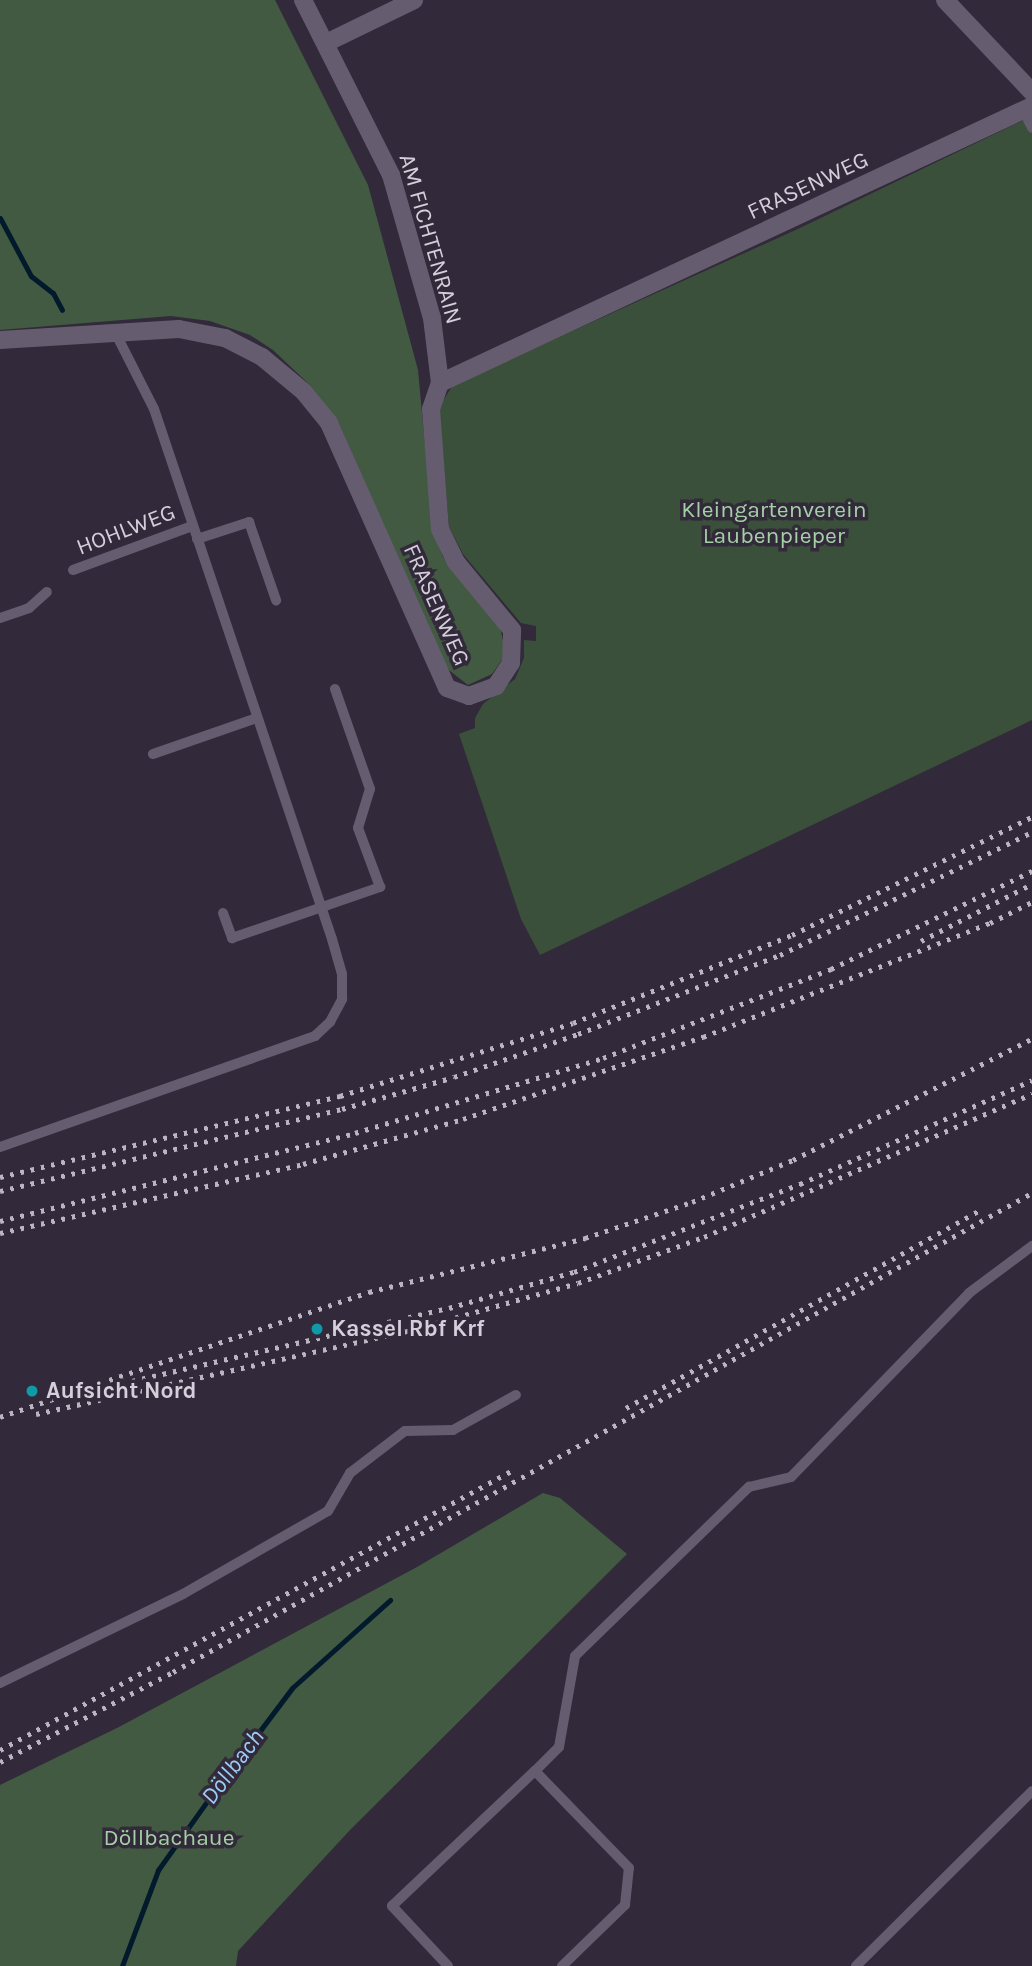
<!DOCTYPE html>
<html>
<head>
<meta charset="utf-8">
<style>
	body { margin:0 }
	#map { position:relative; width:1032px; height:1966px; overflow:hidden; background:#322a3b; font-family:Karla,sans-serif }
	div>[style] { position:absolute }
	.green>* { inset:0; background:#3b503a }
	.forest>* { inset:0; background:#435a42 }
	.stream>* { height:5px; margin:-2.5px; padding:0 2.5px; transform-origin:2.5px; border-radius:2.5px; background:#021a2c }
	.lane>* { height:10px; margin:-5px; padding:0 5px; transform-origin:5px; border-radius:5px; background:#655d6f }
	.street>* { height:18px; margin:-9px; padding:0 9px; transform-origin:9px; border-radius:9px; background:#655d6f }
	.rail>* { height:5px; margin-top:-2.5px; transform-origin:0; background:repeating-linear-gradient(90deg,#bab5c1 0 3.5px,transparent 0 10.5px) }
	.dots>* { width:19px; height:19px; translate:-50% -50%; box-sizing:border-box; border:4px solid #322a3b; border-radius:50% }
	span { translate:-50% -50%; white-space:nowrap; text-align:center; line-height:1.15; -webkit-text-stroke:7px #322a3b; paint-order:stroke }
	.street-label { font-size:23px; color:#d4cfda }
	.park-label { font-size:23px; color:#a4d1a3 }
	.poi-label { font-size:23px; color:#d4cfda; font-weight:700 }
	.left { translate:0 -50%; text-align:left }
	.water-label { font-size:24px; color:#9bccf6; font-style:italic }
</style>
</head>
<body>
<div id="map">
	<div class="green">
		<i style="clip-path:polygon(1032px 116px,1032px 720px,540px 955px,521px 919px,459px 734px,475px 728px,475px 718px,483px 704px,515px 679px,524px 658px,524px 640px,536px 641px,536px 626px,521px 623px,463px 554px,449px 527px,439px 407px,453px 385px,800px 228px)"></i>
	</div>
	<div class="forest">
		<i style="clip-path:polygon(0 0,275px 0,368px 185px,418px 370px,433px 531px,443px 557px,500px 627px,506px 654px,492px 674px,468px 685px,445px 667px,338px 421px,311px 386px,273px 350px,250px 335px,210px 321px,171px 316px,0 330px)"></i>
		<i style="clip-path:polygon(543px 1493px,560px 1498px,627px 1554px,350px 1830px,238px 1951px,236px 1966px,0 1966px,0 1785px,119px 1727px,417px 1567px)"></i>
	</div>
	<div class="stream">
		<i style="left:0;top:218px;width:66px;rotate:61.9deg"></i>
		<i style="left:31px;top:276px;width:28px;rotate:38deg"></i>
		<i style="left:53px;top:293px;width:19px;rotate:62deg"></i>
		<i style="left:122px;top:1966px;width:103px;rotate:-69.4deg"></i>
		<i style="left:158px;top:1870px;width:95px;rotate:-54.5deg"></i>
		<i style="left:213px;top:1793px;width:131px;rotate:-53deg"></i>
		<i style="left:292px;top:1688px;width:132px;rotate:-41.9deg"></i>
	</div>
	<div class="lane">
		<i style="left:1023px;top:110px;width:20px;rotate:63deg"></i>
		<i style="left:197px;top:539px;width:55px;rotate:-18.1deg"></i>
		<i style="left:249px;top:522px;width:83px;rotate:70.9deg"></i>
		<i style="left:73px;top:570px;width:127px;rotate:-20.3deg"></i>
		<i style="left:0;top:618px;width:31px;rotate:-19deg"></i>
		<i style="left:29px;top:608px;width:24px;rotate:-42deg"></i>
		<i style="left:153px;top:754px;width:110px;rotate:-19.1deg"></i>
		<i style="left:223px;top:913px;width:27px;rotate:70deg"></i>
		<i style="left:232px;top:938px;width:157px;rotate:-19deg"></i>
		<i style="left:380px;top:887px;width:63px;rotate:-110.4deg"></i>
		<i style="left:358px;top:828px;width:41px;rotate:-72.9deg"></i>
		<i style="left:370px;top:789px;width:106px;rotate:-109.3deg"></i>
		<i style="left:0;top:1147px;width:334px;rotate:-19.4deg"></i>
		<i style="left:315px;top:1036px;width:21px;rotate:-43deg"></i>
		<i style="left:330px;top:1022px;width:26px;rotate:-62deg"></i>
		<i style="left:342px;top:999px;width:25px;rotate:-90deg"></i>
		<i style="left:342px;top:974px;width:36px;rotate:-106deg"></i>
		<i style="left:332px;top:939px;width:559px;rotate:-108.56deg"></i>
		<i style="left:154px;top:409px;width:86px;rotate:-116.9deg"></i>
		<i style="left:0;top:1683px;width:203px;rotate:-25.9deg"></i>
		<i style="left:183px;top:1594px;width:167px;rotate:-29.8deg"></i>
		<i style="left:328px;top:1511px;width:44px;rotate:-59.9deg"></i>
		<i style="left:350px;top:1473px;width:69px;rotate:-37.4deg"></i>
		<i style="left:405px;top:1431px;width:48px;rotate:-1.2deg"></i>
		<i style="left:453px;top:1430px;width:72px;rotate:-29.1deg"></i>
		<i style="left:448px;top:1966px;width:82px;rotate:-133deg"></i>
		<i style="left:392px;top:1906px;width:197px;rotate:-43.4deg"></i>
		<i style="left:562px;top:1966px;width:88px;rotate:-44.1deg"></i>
		<i style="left:625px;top:1905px;width:37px;rotate:-84deg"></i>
		<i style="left:629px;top:1868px;width:135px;rotate:-134.1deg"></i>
		<i style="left:535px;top:1771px;width:34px;rotate:-45deg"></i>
		<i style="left:559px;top:1747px;width:92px;rotate:-80deg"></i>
		<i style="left:575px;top:1656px;width:243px;rotate:-44.2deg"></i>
		<i style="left:749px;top:1487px;width:43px;rotate:-13.4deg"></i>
		<i style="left:791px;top:1477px;width:256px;rotate:-45.9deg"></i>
		<i style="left:969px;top:1293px;width:79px;rotate:-36.7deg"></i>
		<i style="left:856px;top:1966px;width:248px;rotate:-44.8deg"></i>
	</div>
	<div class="street">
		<i style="left:303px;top:0;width:196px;rotate:63.3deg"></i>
		<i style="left:391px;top:175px;width:149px;rotate:74deg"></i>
		<i style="left:432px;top:318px;width:65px;rotate:83deg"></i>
		<i style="left:945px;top:0;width:127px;rotate:46.6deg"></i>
		<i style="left:326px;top:43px;width:98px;rotate:-26deg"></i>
		<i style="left:0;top:340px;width:179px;rotate:-3.5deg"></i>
		<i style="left:179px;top:329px;width:47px;rotate:11.1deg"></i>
		<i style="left:225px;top:338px;width:42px;rotate:27.2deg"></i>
		<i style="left:262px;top:357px;width:55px;rotate:39.8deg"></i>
		<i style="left:304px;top:392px;width:40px;rotate:51deg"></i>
		<i style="left:329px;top:423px;width:290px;rotate:66deg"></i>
		<i style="left:447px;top:688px;width:23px;rotate:20deg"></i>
		<i style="left:469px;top:696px;width:29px;rotate:-20deg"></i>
		<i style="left:496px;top:686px;width:27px;rotate:-57deg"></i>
		<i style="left:511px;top:663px;width:33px;rotate:-88deg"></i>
		<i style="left:512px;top:630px;width:88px;rotate:-129.5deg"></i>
		<i style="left:456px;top:562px;width:37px;rotate:-116deg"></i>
		<i style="left:440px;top:529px;width:120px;rotate:-94.3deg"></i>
		<i style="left:431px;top:409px;width:28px;rotate:-71deg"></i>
		<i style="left:440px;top:383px;width:654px;rotate:-25.08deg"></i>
	</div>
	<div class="rail">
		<i style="left:921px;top:941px;width:125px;rotate:-27.2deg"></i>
		<i style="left:0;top:1177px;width:350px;rotate:-13.4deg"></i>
		<i style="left:340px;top:1096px;width:244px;rotate:-17.4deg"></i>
		<i style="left:573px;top:1023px;width:236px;rotate:-21.9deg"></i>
		<i style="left:792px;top:935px;width:267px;rotate:-26.2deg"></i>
		<i style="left:0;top:1191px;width:352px;rotate:-13.5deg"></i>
		<i style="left:342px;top:1109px;width:116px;rotate:-15.9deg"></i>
		<i style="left:454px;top:1077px;width:131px;rotate:-19.1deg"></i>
		<i style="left:578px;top:1034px;width:217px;rotate:-21.4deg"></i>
		<i style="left:780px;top:955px;width:280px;rotate:-26deg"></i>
		<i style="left:0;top:1221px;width:366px;rotate:-13.9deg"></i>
		<i style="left:355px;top:1133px;width:259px;rotate:-16.8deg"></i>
		<i style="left:603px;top:1058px;width:245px;rotate:-21.3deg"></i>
		<i style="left:831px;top:969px;width:224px;rotate:-26deg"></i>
		<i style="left:0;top:1233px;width:311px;rotate:-12.8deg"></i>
		<i style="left:303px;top:1164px;width:166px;rotate:-15.7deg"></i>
		<i style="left:463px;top:1119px;width:254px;rotate:-18.9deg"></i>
		<i style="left:703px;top:1037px;width:309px;rotate:-21.7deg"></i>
		<i style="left:990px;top:923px;width:47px;rotate:-26.6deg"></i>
		<i style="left:132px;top:1381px;width:325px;rotate:-13deg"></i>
		<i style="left:449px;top:1308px;width:130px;rotate:-16.1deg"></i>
		<i style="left:574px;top:1272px;width:243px;rotate:-21.3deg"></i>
		<i style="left:800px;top:1184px;width:254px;rotate:-24.1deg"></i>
		<i style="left:626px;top:1408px;width:406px;rotate:-29.2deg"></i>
		<i style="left:36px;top:1414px;width:388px;rotate:-12.6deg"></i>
		<i style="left:415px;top:1329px;width:169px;rotate:-15.8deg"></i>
		<i style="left:578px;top:1283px;width:134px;rotate:-20.1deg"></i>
		<i style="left:704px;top:1237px;width:358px;rotate:-23.6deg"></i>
		<i style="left:0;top:1417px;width:390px;rotate:-18.7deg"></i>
		<i style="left:369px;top:1292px;width:223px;rotate:-14deg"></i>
		<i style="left:585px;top:1238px;width:113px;rotate:-18.6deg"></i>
		<i style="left:692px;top:1202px;width:109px;rotate:-22.6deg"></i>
		<i style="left:793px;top:1160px;width:268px;rotate:-26.9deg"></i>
		<i style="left:0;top:1750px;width:587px;rotate:-28.62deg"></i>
		<i style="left:0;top:1762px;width:195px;rotate:-27.5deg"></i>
		<i style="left:173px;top:1672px;width:984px;rotate:-29.15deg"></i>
	</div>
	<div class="dots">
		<i style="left:317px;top:1329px;background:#0f9aa8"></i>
		<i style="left:32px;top:1391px;background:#0f9aa8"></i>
	</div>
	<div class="street-label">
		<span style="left:808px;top:186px;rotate:-25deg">FRASENWEG</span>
		<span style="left:430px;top:239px;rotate:74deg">AM FICHTENRAIN</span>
		<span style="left:126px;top:530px;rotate:-21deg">HOHLWEG</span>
		<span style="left:436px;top:605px;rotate:66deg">FRASENWEG</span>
	</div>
	<div class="park-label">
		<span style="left:774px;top:523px">Kleingartenverein<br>Laubenpieper</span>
		<span style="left:169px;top:1838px">Döllbachaue</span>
	</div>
	<div class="poi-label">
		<span class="left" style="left:331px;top:1329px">Kassel Rbf Krf</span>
		<span class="left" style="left:46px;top:1391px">Aufsicht Nord</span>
	</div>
	<div class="water-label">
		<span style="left:233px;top:1767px;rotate:-53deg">Döllbach</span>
	</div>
</div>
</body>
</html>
